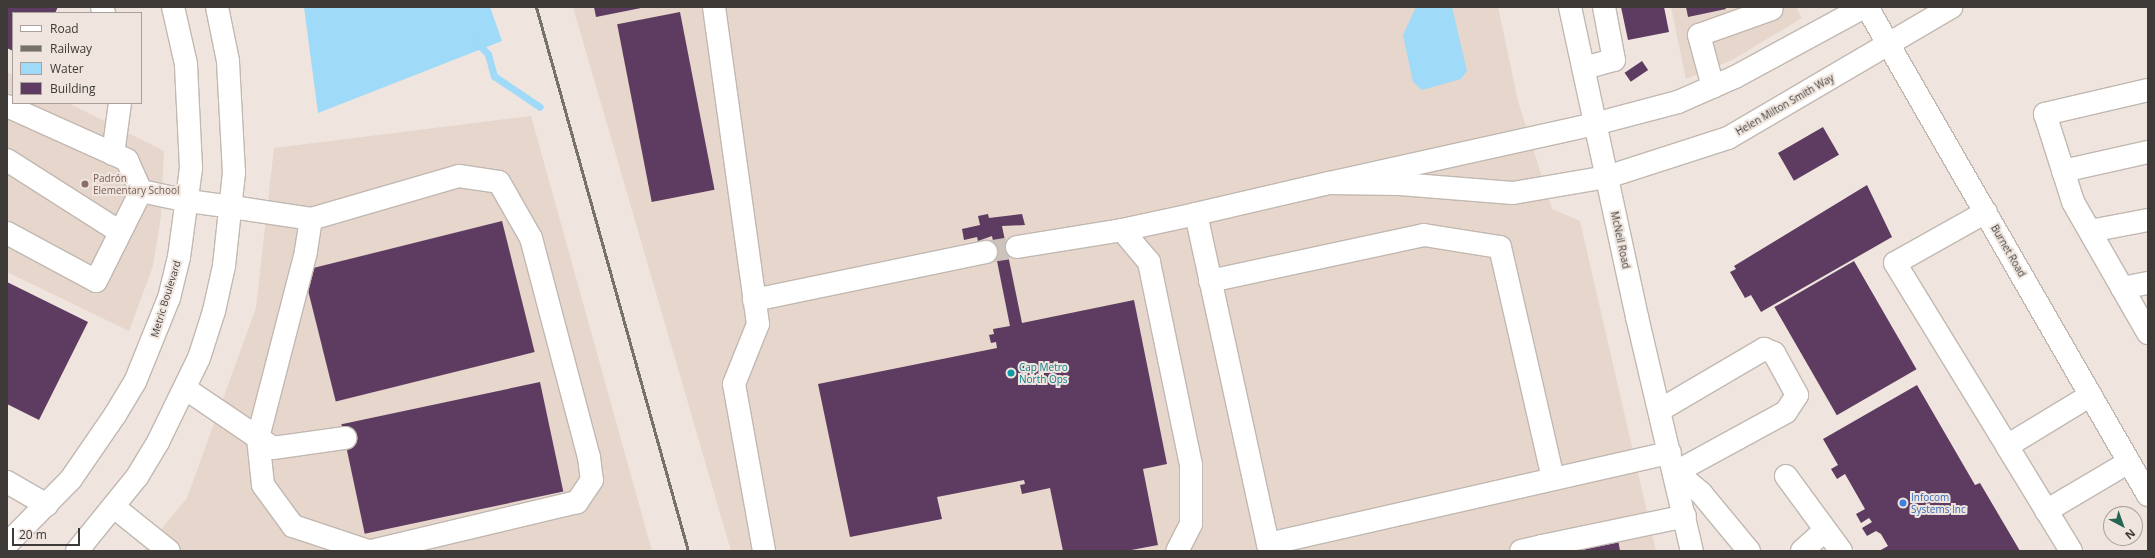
<!DOCTYPE html>
<html>
<head>
<meta charset="utf-8">
<style>
	body { margin:0 }
	#map { position:relative; width:2155px; height:558px; overflow:hidden; background:#efe5de; font-family:"Open Sans",sans-serif }
	div>[style] { position:absolute }
	.built>* { inset:0; background:#e6d6cb }
	.water>* { inset:0; background:#9fdaf8 }
	.stream>* { height:7px; margin:-3.5px; padding:0 3.5px; transform-origin:3.5px; border-radius:3.5px; background:#9fdaf8 }
	.building>* { inset:0; background:#5e3c61; transform-origin:0 0 }
	.minor-tunnel>* { height:22px; margin-top:-11px; transform-origin:0; background:repeating-linear-gradient(90deg,#ccc3bd 0 22px,transparent 0 33px) }
	.roads { filter:drop-shadow(1px 0 #c1b8b1) drop-shadow(-1px 0 #c1b8b1) drop-shadow(0 1px #c1b8b1) drop-shadow(0 -1px #c1b8b1) }
	.minor>* { height:22px; margin:-11px; padding:0 11px; transform-origin:11px; border-radius:11px; background:#fff }
	.major>* { height:22px; margin:-11px; padding:0 11px; transform-origin:11px; border-radius:11px; background:#fff }
	.rail>* { height:3px; margin:-1.5px; padding:0 1.5px; transform-origin:1.5px; border-radius:1.5px; background:#77716c }
	.dots>* { width:11px; height:11px; translate:-50% -50%; box-sizing:border-box; border:2px solid #efe5de; border-radius:50% }
	span { translate:-50% -50%; white-space:nowrap; text-align:center; line-height:1.15; -webkit-text-stroke:4px #efe5de; paint-order:stroke }
	.street-label { font-size:10px; color:#3e3a37 }
	.education-label { font-size:10px; color:#785e54 }
	.left { translate:0 -50%; text-align:left }
	.culture-label { font-size:10px; color:#0d838f }
	.shop-label { font-size:10px; color:#366cbe }
	.frame { position:absolute; inset:0; border:8px solid #3e3a37; pointer-events:none }
	.legend { position:absolute; left:12px; top:12px; width:130px; height:92px; box-sizing:border-box; background:#efe5de; border:1px solid #a8a19b; margin:0; padding:5px 7px; list-style:none; font-size:12px; color:#3e3a37 }
	.legend li { display:flex; align-items:center; gap:8px; height:20px }
	.legend b { width:20px; border:1px solid #a8a19b }
	.north { position:absolute; left:2103px; top:506px; width:40px; height:40px; box-sizing:border-box; background:#efe5de; border:1px solid #a8a19b; border-radius:50%; rotate:139deg; font-size:11px; font-weight:700; line-height:16px; text-align:center; color:#3e3a37 }
	.north::after { content:''; display:block; margin:auto; width:14px; height:18px; background:#246554; clip-path:polygon(50% 0,100% 100%,50% 72%,0 100%) }
	.scale { position:absolute; left:12px; top:528px; width:68px; height:18px; box-sizing:border-box; border:2px solid #3e3a37; border-top:0; padding-left:5px; font-size:12px; line-height:14px; white-space:nowrap; color:#3e3a37; -webkit-text-stroke:3px #efe5de; paint-order:stroke }
</style>
</head>
<body>
<div id="map">
	<div class="built">
		<i style="clip-path:polygon(573px 7px,1498px 7px,1518px 101px,1552px 209px,1580px 221px,1656px 551px,731px 551px)"></i>
		<i style="clip-path:polygon(1671px 7px,1796px 7px,1802px 18px,1732px 60px,1686px 79px)"></i>
		<i style="clip-path:polygon(7px 72px,13px 75px,13px 103px,68px 103px,164px 151px,161px 216px,153px 266px,129px 331px,7px 272px)"></i>
		<i style="clip-path:polygon(531px 116px,652px 551px,143px 551px,187px 498px,256px 308px,274px 148px)"></i>
	</div>
	<div class="water">
		<i style="clip-path:polygon(304px 7px,490px 7px,502px 41px,318px 113px)"></i>
		<i style="clip-path:polygon(1416px 7px,1452px 7px,1467px 71px,1461px 79px,1422px 90px,1413px 82px,1403px 35px)"></i>
	</div>
	<div class="stream">
		<i style="left:476px;top:42px;width:17px;rotate:45deg"></i>
		<i style="left:488px;top:54px;width:23px;rotate:75deg"></i>
		<i style="left:494px;top:76px;width:55px;rotate:34deg"></i>
	</div>
	<div class="building">
		<i style="clip-path:polygon(7px 7px,58px 7px,55px 13px,13px 13px,13px 51px,7px 48px)"></i>
		<i style="clip-path:polygon(594px 7px,641px 7px,641px 8px,596px 17px)"></i>
		<i style="clip-path:polygon(1621px 7px,1664px 7px,1669px 32px,1628px 40px)"></i>
		<i style="clip-path:polygon(1686px 7px,1725px 7px,1726px 9px,1688px 17px)"></i>
		<i style="left:680px;top:12px;width:181px;height:64px;rotate:79deg"></i>
		<i style="left:1642px;top:61px;width:11px;height:21px;rotate:56deg"></i>
		<i style="left:1823px;top:127px;width:32px;height:52px;rotate:60deg"></i>
		<i style="clip-path:polygon(1867px 185px,1892px 237px,1761px 312px,1751px 295px,1745px 298px,1730px 272px,1736px 269px,1734px 266px)"></i>
		<i style="clip-path:polygon(988px 214px,989px 218px,1022px 214px,1025px 225px,1002px 226px,1022px 323px,1134px 300px,1167px 464px,1143px 469px,1158px 545px,1126px 551px,1063px 551px,1050px 488px,1022px 494px,1020px 485px,1025px 484px,1024px 480px,937px 497px,942px 519px,850px 537px,818px 384px,997px 348px,996px 342px,991px 343px,989px 335px,994px 334px,993px 329px,1010px 326px,992px 236px,978px 241px,977px 237px,964px 240px,962px 229px,980px 225px,978px 216px)"></i>
		<i style="left:502px;top:221px;width:135px;height:205px;rotate:76deg"></i>
		<i style="left:1854px;top:261px;width:125px;height:92px;rotate:60deg"></i>
		<i style="clip-path:polygon(7px 282px,88px 322px,39px 420px,7px 404px)"></i>
		<i style="left:540px;top:382px;width:112px;height:203px;rotate:78deg"></i>
		<i style="clip-path:polygon(1917px 385px,1975px 485px,1980px 483px,2020px 551px,1879px 551px,1888px 546px,1881px 534px,1876px 531px,1867px 536px,1862px 528px,1872px 522px,1869px 518px,1861px 523px,1856px 514px,1865px 509px,1845px 474px,1837px 479px,1831px 469px,1838px 465px,1823px 439px)"></i>
		<i style="clip-path:polygon(1618px 539px,1620px 551px,1577px 551px,1576px 548px)"></i>
	</div>
	<div class="minor-tunnel">
		<i style="left:986px;top:252px;width:31px;rotate:-9deg"></i>
	</div>
	<div class="roads">
		<div class="minor">
			<i style="left:102px;top:7px;width:6px;rotate:72deg"></i>
			<i style="left:714px;top:7px;width:320px;rotate:82.1deg"></i>
			<i style="left:758px;top:324px;width:65px;rotate:111.8deg"></i>
			<i style="left:734px;top:384px;width:170px;rotate:79.8deg"></i>
			<i style="left:1570px;top:7px;width:317px;rotate:77.8deg"></i>
			<i style="left:1637px;top:317px;width:240px;rotate:76.8deg"></i>
			<i style="left:1864px;top:7px;width:147px;rotate:151.5deg"></i>
			<i style="left:1735px;top:77px;width:62px;rotate:156.3deg"></i>
			<i style="left:1678px;top:102px;width:86px;rotate:165.2deg"></i>
			<i style="left:1595px;top:124px;width:272px;rotate:167.5deg"></i>
			<i style="left:1329px;top:183px;width:71px;rotate:0.8deg"></i>
			<i style="left:1400px;top:184px;width:113px;rotate:4.6deg"></i>
			<i style="left:1513px;top:193px;width:95px;rotate:-9.7deg"></i>
			<i style="left:1607px;top:177px;width:127px;rotate:-17.9deg"></i>
			<i style="left:1728px;top:138px;width:259px;rotate:-30.4deg"></i>
			<i style="left:1584px;top:68px;width:31px;rotate:-15deg"></i>
			<i style="left:1614px;top:60px;width:54px;rotate:-100.7deg"></i>
			<i style="left:1713px;top:87px;width:54px;rotate:-105.1deg"></i>
			<i style="left:1699px;top:35px;width:77px;rotate:-19.6deg"></i>
			<i style="left:2148px;top:90px;width:106px;rotate:166.9deg"></i>
			<i style="left:2045px;top:114px;width:92px;rotate:72.3deg"></i>
			<i style="left:2073px;top:202px;width:151px;rotate:60.2deg"></i>
			<i style="left:7px;top:106px;width:132px;rotate:24.2deg"></i>
			<i style="left:127px;top:160px;width:34px;rotate:66deg"></i>
			<i style="left:113px;top:154px;width:51px;rotate:-82.2deg"></i>
			<i style="left:7px;top:160px;width:134px;rotate:32.5deg"></i>
			<i style="left:2063px;top:171px;width:87px;rotate:-12.6deg"></i>
			<i style="left:1329px;top:183px;width:137px;rotate:166.9deg"></i>
			<i style="left:1196px;top:214px;width:338px;rotate:77.7deg"></i>
			<i style="left:1268px;top:544px;width:412px;rotate:-12.8deg"></i>
			<i style="left:232px;top:207px;width:80px;rotate:8.6deg"></i>
			<i style="left:311px;top:219px;width:33px;rotate:99deg"></i>
			<i style="left:306px;top:252px;width:192px;rotate:104.5deg"></i>
			<i style="left:258px;top:438px;width:47px;rotate:83.9deg"></i>
			<i style="left:263px;top:485px;width:51px;rotate:53.8deg"></i>
			<i style="left:293px;top:526px;width:79px;rotate:18.4deg"></i>
			<i style="left:1986px;top:212px;width:104px;rotate:150.7deg"></i>
			<i style="left:1895px;top:263px;width:215px;rotate:58.5deg"></i>
			<i style="left:2007px;top:446px;width:98px;rotate:-31.3deg"></i>
			<i style="left:311px;top:219px;width:154px;rotate:-16.2deg"></i>
			<i style="left:459px;top:176px;width:40px;rotate:8.5deg"></i>
			<i style="left:499px;top:182px;width:64px;rotate:60.3deg"></i>
			<i style="left:531px;top:238px;width:227px;rotate:75.2deg"></i>
			<i style="left:589px;top:457px;width:23px;rotate:83deg"></i>
			<i style="left:592px;top:480px;width:27px;rotate:124deg"></i>
			<i style="left:577px;top:502px;width:212px;rotate:166.6deg"></i>
			<i style="left:1122px;top:230px;width:76px;rotate:-12.2deg"></i>
			<i style="left:2090px;top:231px;width:59px;rotate:-10.7deg"></i>
			<i style="left:7px;top:233px;width:101px;rotate:28.3deg"></i>
			<i style="left:96px;top:281px;width:101px;rotate:-63.4deg"></i>
			<i style="left:141px;top:191px;width:48px;rotate:12deg"></i>
			<i style="left:1017px;top:247px;width:106px;rotate:-9.2deg"></i>
			<i style="left:1122px;top:230px;width:42px;rotate:49.8deg"></i>
			<i style="left:1149px;top:262px;width:206px;rotate:78.3deg"></i>
			<i style="left:1191px;top:464px;width:60px;rotate:90deg"></i>
			<i style="left:1191px;top:524px;width:30px;rotate:117deg"></i>
			<i style="left:1210px;top:281px;width:219px;rotate:-12.1deg"></i>
			<i style="left:1424px;top:235px;width:77px;rotate:9deg"></i>
			<i style="left:1500px;top:247px;width:238px;rotate:77.1deg"></i>
			<i style="left:2122px;top:288px;width:26px;rotate:-11deg"></i>
			<i style="left:754px;top:300px;width:237px;rotate:-11.7deg"></i>
			<i style="left:186px;top:389px;width:105px;rotate:34.1deg"></i>
			<i style="left:273px;top:448px;width:73px;rotate:-7.9deg"></i>
			<i style="left:1660px;top:410px;width:121px;rotate:-30.4deg"></i>
			<i style="left:1764px;top:349px;width:11px;rotate:22deg"></i>
			<i style="left:1774px;top:353px;width:48px;rotate:61.3deg"></i>
			<i style="left:1797px;top:395px;width:20px;rotate:123deg"></i>
			<i style="left:1786px;top:412px;width:125px;rotate:151.4deg"></i>
			<i style="left:1676px;top:472px;width:33px;rotate:40deg"></i>
			<i style="left:1701px;top:493px;width:75px;rotate:50.4deg"></i>
			<i style="left:2007px;top:446px;width:123px;rotate:58.6deg"></i>
			<i style="left:1786px;top:476px;width:93px;rotate:53.7deg"></i>
			<i style="left:7px;top:482px;width:46px;rotate:29.9deg"></i>
			<i style="left:114px;top:507px;width:70px;rotate:38.7deg"></i>
			<i style="left:2046px;top:511px;width:96px;rotate:-30.6deg"></i>
			<i style="left:1521px;top:551px;width:22px;rotate:-13deg"></i>
			<i style="left:1543px;top:551px;width:5px;rotate:-101deg"></i>
			<i style="left:1542px;top:546px;width:146px;rotate:-11.8deg"></i>
			<i style="left:1802px;top:551px;width:31px;rotate:-42deg"></i>
		</div>
		<div class="major">
			<i style="left:1867px;top:7px;width:563px;rotate:60.07deg"></i>
			<i style="left:188px;top:201px;width:44px;rotate:7.8deg"></i>
			<i style="left:7px;top:544px;width:91px;rotate:-45.4deg"></i>
			<i style="left:71px;top:479px;width:78px;rotate:-55.5deg"></i>
			<i style="left:115px;top:415px;width:39px;rotate:-59deg"></i>
			<i style="left:135px;top:382px;width:91px;rotate:-68deg"></i>
			<i style="left:169px;top:298px;width:42px;rotate:-76.3deg"></i>
			<i style="left:179px;top:257px;width:90px;rotate:-82.3deg"></i>
			<i style="left:191px;top:168px;width:104px;rotate:-92.8deg"></i>
			<i style="left:186px;top:64px;width:58px;rotate:-102.8deg"></i>
			<i style="left:77px;top:551px;width:95px;rotate:-51deg"></i>
			<i style="left:137px;top:477px;width:41px;rotate:-59deg"></i>
			<i style="left:158px;top:442px;width:93px;rotate:-64deg"></i>
			<i style="left:199px;top:358px;width:49px;rotate:-72.3deg"></i>
			<i style="left:214px;top:311px;width:46px;rotate:-77.5deg"></i>
			<i style="left:224px;top:266px;width:94px;rotate:-83.9deg"></i>
			<i style="left:234px;top:173px;width:112px;rotate:-93.1deg"></i>
			<i style="left:228px;top:61px;width:55px;rotate:-101.5deg"></i>
		</div>
	</div>
	<div class="rail">
		<i style="left:536px;top:7px;width:565px;rotate:74.39deg"></i>
	</div>
	<div class="dots">
		<i style="left:85px;top:184px;background:#8d6e63"></i>
		<i style="left:1011px;top:373px;background:#0f9aa8"></i>
		<i style="left:1903px;top:503px;background:#3f7fe0"></i>
	</div>
	<div class="street-label">
		<span style="left:1785px;top:105px;rotate:-30deg">Helen Milton Smith Way</span>
		<span style="left:1620px;top:240px;rotate:78deg">McNeil Road</span>
		<span style="left:2008px;top:251px;rotate:60deg">Burnet Road</span>
		<span style="left:166px;top:299px;rotate:-73deg">Metric Boulevard</span>
	</div>
	<div class="education-label">
		<span class="left" style="left:93px;top:184px">Padrón<br>Elementary School</span>
	</div>
	<div class="culture-label">
		<span class="left" style="left:1019px;top:373px">Cap Metro<br>North Ops</span>
	</div>
	<div class="shop-label">
		<span class="left" style="left:1911px;top:503px">Infocom<br>Systems Inc</span>
	</div>
	<div class="frame"></div>
	<ul class="legend">
	<li><b style="height:5px;background:#fff"></b>Road</li>
	<li><b style="height:5px;background:#77716c"></b>Railway</li>
	<li><b style="height:11px;background:#9fdaf8"></b>Water</li>
	<li><b style="height:11px;background:#5e3c61"></b>Building</li>
	</ul>
	<div class="north">N</div>
	<div class="scale">20 m</div>
</div>
</body>
</html>
